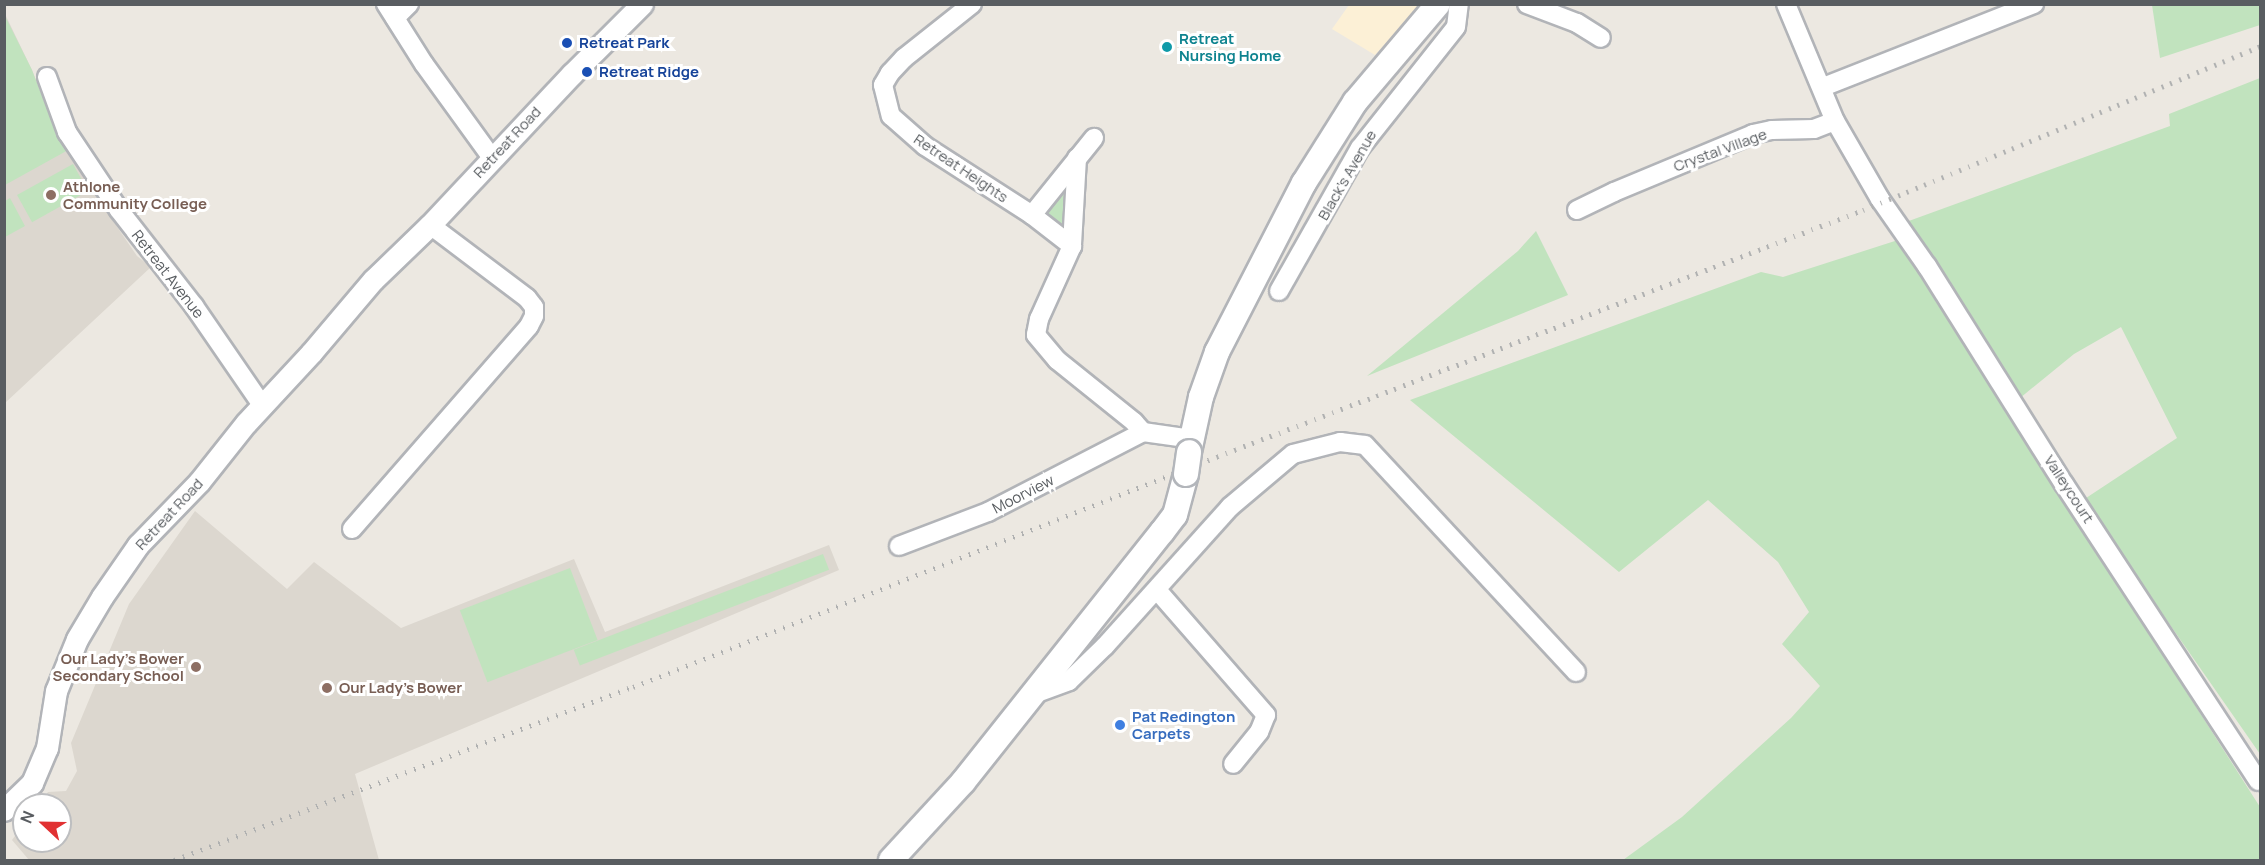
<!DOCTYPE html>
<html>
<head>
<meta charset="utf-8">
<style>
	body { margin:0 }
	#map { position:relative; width:2265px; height:865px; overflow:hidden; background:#ece8e1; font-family:Manrope,sans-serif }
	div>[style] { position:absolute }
	.commercial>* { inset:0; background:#fcf0d6 }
	.education>* { inset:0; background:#dcd7cf }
	.green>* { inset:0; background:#c1e3be; transform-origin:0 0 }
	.roads { filter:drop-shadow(2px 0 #b2b4b8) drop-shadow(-2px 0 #b2b4b8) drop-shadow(0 2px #b2b4b8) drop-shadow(0 -2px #b2b4b8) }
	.minor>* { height:18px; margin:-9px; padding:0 9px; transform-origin:9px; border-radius:9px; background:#fff }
	.tertiary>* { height:21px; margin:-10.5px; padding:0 10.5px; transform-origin:10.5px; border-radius:10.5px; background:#fff }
	.secondary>* { height:24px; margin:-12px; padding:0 12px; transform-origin:12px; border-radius:12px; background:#fff }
	.rail>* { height:4.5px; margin-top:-2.25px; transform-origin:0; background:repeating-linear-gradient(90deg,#b0b1b1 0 1.5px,transparent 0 9.5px) }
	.bridges { filter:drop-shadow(2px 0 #b3b6bb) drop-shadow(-2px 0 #b3b6bb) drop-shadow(0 2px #b3b6bb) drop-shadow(0 -2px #b3b6bb) }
	.secondary-bridge>* { height:24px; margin:-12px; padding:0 12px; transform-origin:12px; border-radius:12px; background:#fff }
	.dots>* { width:16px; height:16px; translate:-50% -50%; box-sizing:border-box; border:3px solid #fff; border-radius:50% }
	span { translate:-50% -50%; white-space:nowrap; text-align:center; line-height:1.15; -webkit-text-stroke:6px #fff; paint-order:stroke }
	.culture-label { font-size:15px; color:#0d838f; font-weight:700 }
	.left { translate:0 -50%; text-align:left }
	.transit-label { font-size:15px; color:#164399; font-weight:700 }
	.street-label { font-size:15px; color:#595d61 }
	.education-label { font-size:15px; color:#785e54; font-weight:700 }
	.right { translate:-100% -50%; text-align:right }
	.shop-label { font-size:15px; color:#366cbe; font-weight:700 }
	.frame { position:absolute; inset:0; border:6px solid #595d61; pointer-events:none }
	.north { position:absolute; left:12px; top:793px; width:60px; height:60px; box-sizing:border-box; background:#fff; border:2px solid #bdbec0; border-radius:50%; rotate:292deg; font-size:16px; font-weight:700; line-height:24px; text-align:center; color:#595d61 }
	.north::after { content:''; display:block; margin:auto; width:21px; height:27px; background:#e13132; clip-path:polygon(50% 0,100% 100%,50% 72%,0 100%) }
</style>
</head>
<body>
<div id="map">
	<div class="commercial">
		<i style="clip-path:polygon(1349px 5px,1349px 4px,1420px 5px,1375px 55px,1332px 29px)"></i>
	</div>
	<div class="education">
		<i style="clip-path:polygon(5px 14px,32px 70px,51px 119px,109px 215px,137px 256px,151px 267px,5px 403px)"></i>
		<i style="clip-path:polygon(195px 511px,287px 589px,314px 562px,401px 628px,574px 559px,605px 632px,829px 545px,839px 570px,355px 774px,379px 860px,29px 860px,12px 840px,24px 824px,24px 841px,60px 841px,60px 805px,39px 805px,48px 792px,66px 791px,77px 771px,71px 743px,129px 604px)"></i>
	</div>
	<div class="green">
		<i style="clip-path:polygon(2152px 5px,2260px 5px,2260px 25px,2160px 58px)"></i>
		<i style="clip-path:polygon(4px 14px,32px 70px,51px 119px,70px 149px,5px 185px)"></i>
		<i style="clip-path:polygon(2260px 78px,2260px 754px,2083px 500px,2177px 438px,2121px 327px,2074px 354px,2020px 398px,1906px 222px,2170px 126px,2169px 114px)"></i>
		<i style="clip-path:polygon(1077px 159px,1072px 246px,1032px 215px)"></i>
		<i style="left:73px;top:164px;width:31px;height:64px;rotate:61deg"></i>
		<i style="clip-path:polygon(10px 198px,25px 226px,5px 237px,5px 201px)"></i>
		<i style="clip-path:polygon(1536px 231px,1568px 295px,1367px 376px,1518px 251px)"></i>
		<i style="clip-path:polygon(1898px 240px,2260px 807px,2260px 860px,1623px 860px,1682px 817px,1791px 718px,1820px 686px,1782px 644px,1809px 612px,1778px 562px,1708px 500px,1619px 572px,1410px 400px,1761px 272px,1783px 277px)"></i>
		<i style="left:823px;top:554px;width:17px;height:267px;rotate:69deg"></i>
		<i style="left:570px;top:568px;width:77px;height:118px;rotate:69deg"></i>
	</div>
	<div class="roads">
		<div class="minor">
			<i style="left:386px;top:4px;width:71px;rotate:57.7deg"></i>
			<i style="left:424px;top:64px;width:116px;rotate:54.1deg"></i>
			<i style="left:972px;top:4px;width:87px;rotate:141.5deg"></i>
			<i style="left:904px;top:58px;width:21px;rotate:133deg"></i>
			<i style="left:890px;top:73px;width:14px;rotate:120deg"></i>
			<i style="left:883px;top:85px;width:32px;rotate:76deg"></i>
			<i style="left:891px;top:116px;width:45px;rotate:41.4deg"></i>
			<i style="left:925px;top:146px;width:127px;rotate:32.8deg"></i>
			<i style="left:1032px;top:215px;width:51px;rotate:37.8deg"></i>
			<i style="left:1527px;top:4px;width:53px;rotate:20.8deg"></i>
			<i style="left:1577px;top:23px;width:28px;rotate:32deg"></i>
			<i style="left:1786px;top:4px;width:127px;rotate:67.3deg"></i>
			<i style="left:1835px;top:121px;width:90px;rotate:60deg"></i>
			<i style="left:1880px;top:199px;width:82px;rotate:55deg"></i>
			<i style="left:1927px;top:266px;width:257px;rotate:57.9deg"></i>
			<i style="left:2064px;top:484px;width:355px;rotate:56.8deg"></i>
			<i style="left:395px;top:18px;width:20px;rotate:-45deg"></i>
			<i style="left:47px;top:77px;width:59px;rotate:70deg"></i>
			<i style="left:67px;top:132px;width:94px;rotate:56.3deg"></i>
			<i style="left:119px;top:210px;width:122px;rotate:52deg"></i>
			<i style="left:194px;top:306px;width:120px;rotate:55.5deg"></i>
			<i style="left:1823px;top:87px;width:227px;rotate:-21.5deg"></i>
			<i style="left:1077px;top:158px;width:88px;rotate:93.3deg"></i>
			<i style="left:1072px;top:246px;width:80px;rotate:114.3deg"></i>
			<i style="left:1039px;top:319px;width:16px;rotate:101deg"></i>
			<i style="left:1036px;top:335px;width:33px;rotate:50deg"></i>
			<i style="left:1057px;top:360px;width:99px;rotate:38.8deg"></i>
			<i style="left:1134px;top:422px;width:13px;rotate:48deg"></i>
			<i style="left:1577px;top:210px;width:41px;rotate:-25.9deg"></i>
			<i style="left:1614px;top:192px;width:151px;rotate:-22.6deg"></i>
			<i style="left:1753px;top:134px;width:19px;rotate:-12deg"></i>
			<i style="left:1772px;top:130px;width:42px;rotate:-1.4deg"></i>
			<i style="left:1814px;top:129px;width:22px;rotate:-21deg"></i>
			<i style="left:1032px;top:215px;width:99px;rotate:-51.2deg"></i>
			<i style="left:1279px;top:291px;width:164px;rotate:-60.5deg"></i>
			<i style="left:1360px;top:148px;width:154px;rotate:-51.6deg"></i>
			<i style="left:1456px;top:27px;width:23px;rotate:-83deg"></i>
			<i style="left:352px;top:529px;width:269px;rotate:-48.9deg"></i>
			<i style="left:529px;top:326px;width:11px;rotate:-63deg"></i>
			<i style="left:534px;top:316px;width:9px;rotate:-90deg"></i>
			<i style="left:534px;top:307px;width:11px;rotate:-128deg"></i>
			<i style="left:527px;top:298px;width:121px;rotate:-143deg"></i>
			<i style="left:899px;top:546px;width:95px;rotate:-20.9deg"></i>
			<i style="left:988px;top:512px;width:174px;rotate:-27.3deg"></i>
			<i style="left:1143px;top:432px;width:49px;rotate:8.1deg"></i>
			<i style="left:1157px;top:590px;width:166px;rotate:48.9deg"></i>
			<i style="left:1266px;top:715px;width:18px;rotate:112deg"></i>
			<i style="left:1259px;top:732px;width:41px;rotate:129.1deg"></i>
			<i style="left:1034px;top:694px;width:37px;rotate:-20deg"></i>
			<i style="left:1069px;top:681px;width:50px;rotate:-44.2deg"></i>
			<i style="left:1105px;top:646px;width:187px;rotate:-48deg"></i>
			<i style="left:1230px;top:507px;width:82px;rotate:-40.1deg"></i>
			<i style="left:1293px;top:454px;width:49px;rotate:-14.3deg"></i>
			<i style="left:1340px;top:442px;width:25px;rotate:7deg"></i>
			<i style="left:1365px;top:445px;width:310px;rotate:47.1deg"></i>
		</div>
		<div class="tertiary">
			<i style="left:4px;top:810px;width:39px;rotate:-44deg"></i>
			<i style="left:32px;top:783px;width:38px;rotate:-67deg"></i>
			<i style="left:47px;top:748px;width:58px;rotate:-81deg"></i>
			<i style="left:56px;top:691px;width:56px;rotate:-68deg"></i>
			<i style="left:77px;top:639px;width:49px;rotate:-59.2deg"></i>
			<i style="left:102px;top:597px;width:63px;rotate:-55.3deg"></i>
			<i style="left:138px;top:545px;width:88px;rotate:-45.9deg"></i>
			<i style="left:199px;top:482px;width:75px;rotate:-51.5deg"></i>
			<i style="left:246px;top:423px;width:96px;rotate:-47.1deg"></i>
			<i style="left:311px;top:353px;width:96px;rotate:-49.7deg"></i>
			<i style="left:373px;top:280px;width:79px;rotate:-44deg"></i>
			<i style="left:430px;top:225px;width:207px;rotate:-46.8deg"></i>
			<i style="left:572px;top:74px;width:99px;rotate:-45deg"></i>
		</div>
		<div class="secondary">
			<i style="left:1189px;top:452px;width:56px;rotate:-77.7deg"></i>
			<i style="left:1201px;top:397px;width:48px;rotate:-70.4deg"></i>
			<i style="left:1217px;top:352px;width:190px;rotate:-62.8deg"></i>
			<i style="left:1304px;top:183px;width:96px;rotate:-57.8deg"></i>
			<i style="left:1355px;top:102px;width:128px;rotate:-49.7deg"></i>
			<i style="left:891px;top:860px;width:106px;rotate:-47.3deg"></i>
			<i style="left:963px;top:782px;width:320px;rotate:-51.5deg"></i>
			<i style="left:1162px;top:532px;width:21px;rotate:-53deg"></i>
			<i style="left:1175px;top:515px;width:42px;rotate:-75deg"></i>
		</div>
	</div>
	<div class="rail">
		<i style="left:174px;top:860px;width:491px;rotate:-20.7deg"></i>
		<i style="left:633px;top:687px;width:618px;rotate:-21.54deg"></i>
		<i style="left:1208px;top:460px;width:701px;rotate:-20.89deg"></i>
		<i style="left:1863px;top:210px;width:430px;rotate:-22.4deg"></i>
	</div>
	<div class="bridges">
		<div class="secondary-bridge">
			<i style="left:1186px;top:474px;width:22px;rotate:-82deg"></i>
		</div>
	</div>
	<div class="dots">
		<i style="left:567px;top:43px;background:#1a4fb4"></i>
		<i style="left:1167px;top:47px;background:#0f9aa8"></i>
		<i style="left:587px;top:72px;background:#1a4fb4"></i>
		<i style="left:51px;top:195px;background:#8d6e63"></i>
		<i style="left:196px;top:667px;background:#8d6e63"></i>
		<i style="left:327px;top:688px;background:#8d6e63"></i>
		<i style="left:1120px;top:725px;background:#3f7fe0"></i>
	</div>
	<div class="culture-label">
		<span class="left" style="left:1179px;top:47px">Retreat<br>Nursing Home</span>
	</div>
	<div class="transit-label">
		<span class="left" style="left:579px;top:43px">Retreat Park</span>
		<span class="left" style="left:599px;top:72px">Retreat Ridge</span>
	</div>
	<div class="street-label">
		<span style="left:507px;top:142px;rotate:-47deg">Retreat Road</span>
		<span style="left:1720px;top:150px;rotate:-20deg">Crystal Village</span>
		<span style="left:961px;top:168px;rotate:34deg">Retreat Heights</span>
		<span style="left:1347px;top:175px;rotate:-60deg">Black's Avenue</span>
		<span style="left:168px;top:274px;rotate:52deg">Retreat Avenue</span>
		<span style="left:2069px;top:489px;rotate:57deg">Valleycourt</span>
		<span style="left:1023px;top:494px;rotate:-27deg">Moorview</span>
		<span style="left:169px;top:514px;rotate:-47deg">Retreat Road</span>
	</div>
	<div class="education-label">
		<span class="left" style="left:63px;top:195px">Athlone<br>Community College</span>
		<span class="right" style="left:184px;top:667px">Our Lady's Bower<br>Secondary School</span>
		<span class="left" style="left:339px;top:688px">Our Lady's Bower</span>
	</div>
	<div class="shop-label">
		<span class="left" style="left:1132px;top:725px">Pat Redington<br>Carpets</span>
	</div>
	<div class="frame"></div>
	<div class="north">N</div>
</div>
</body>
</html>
